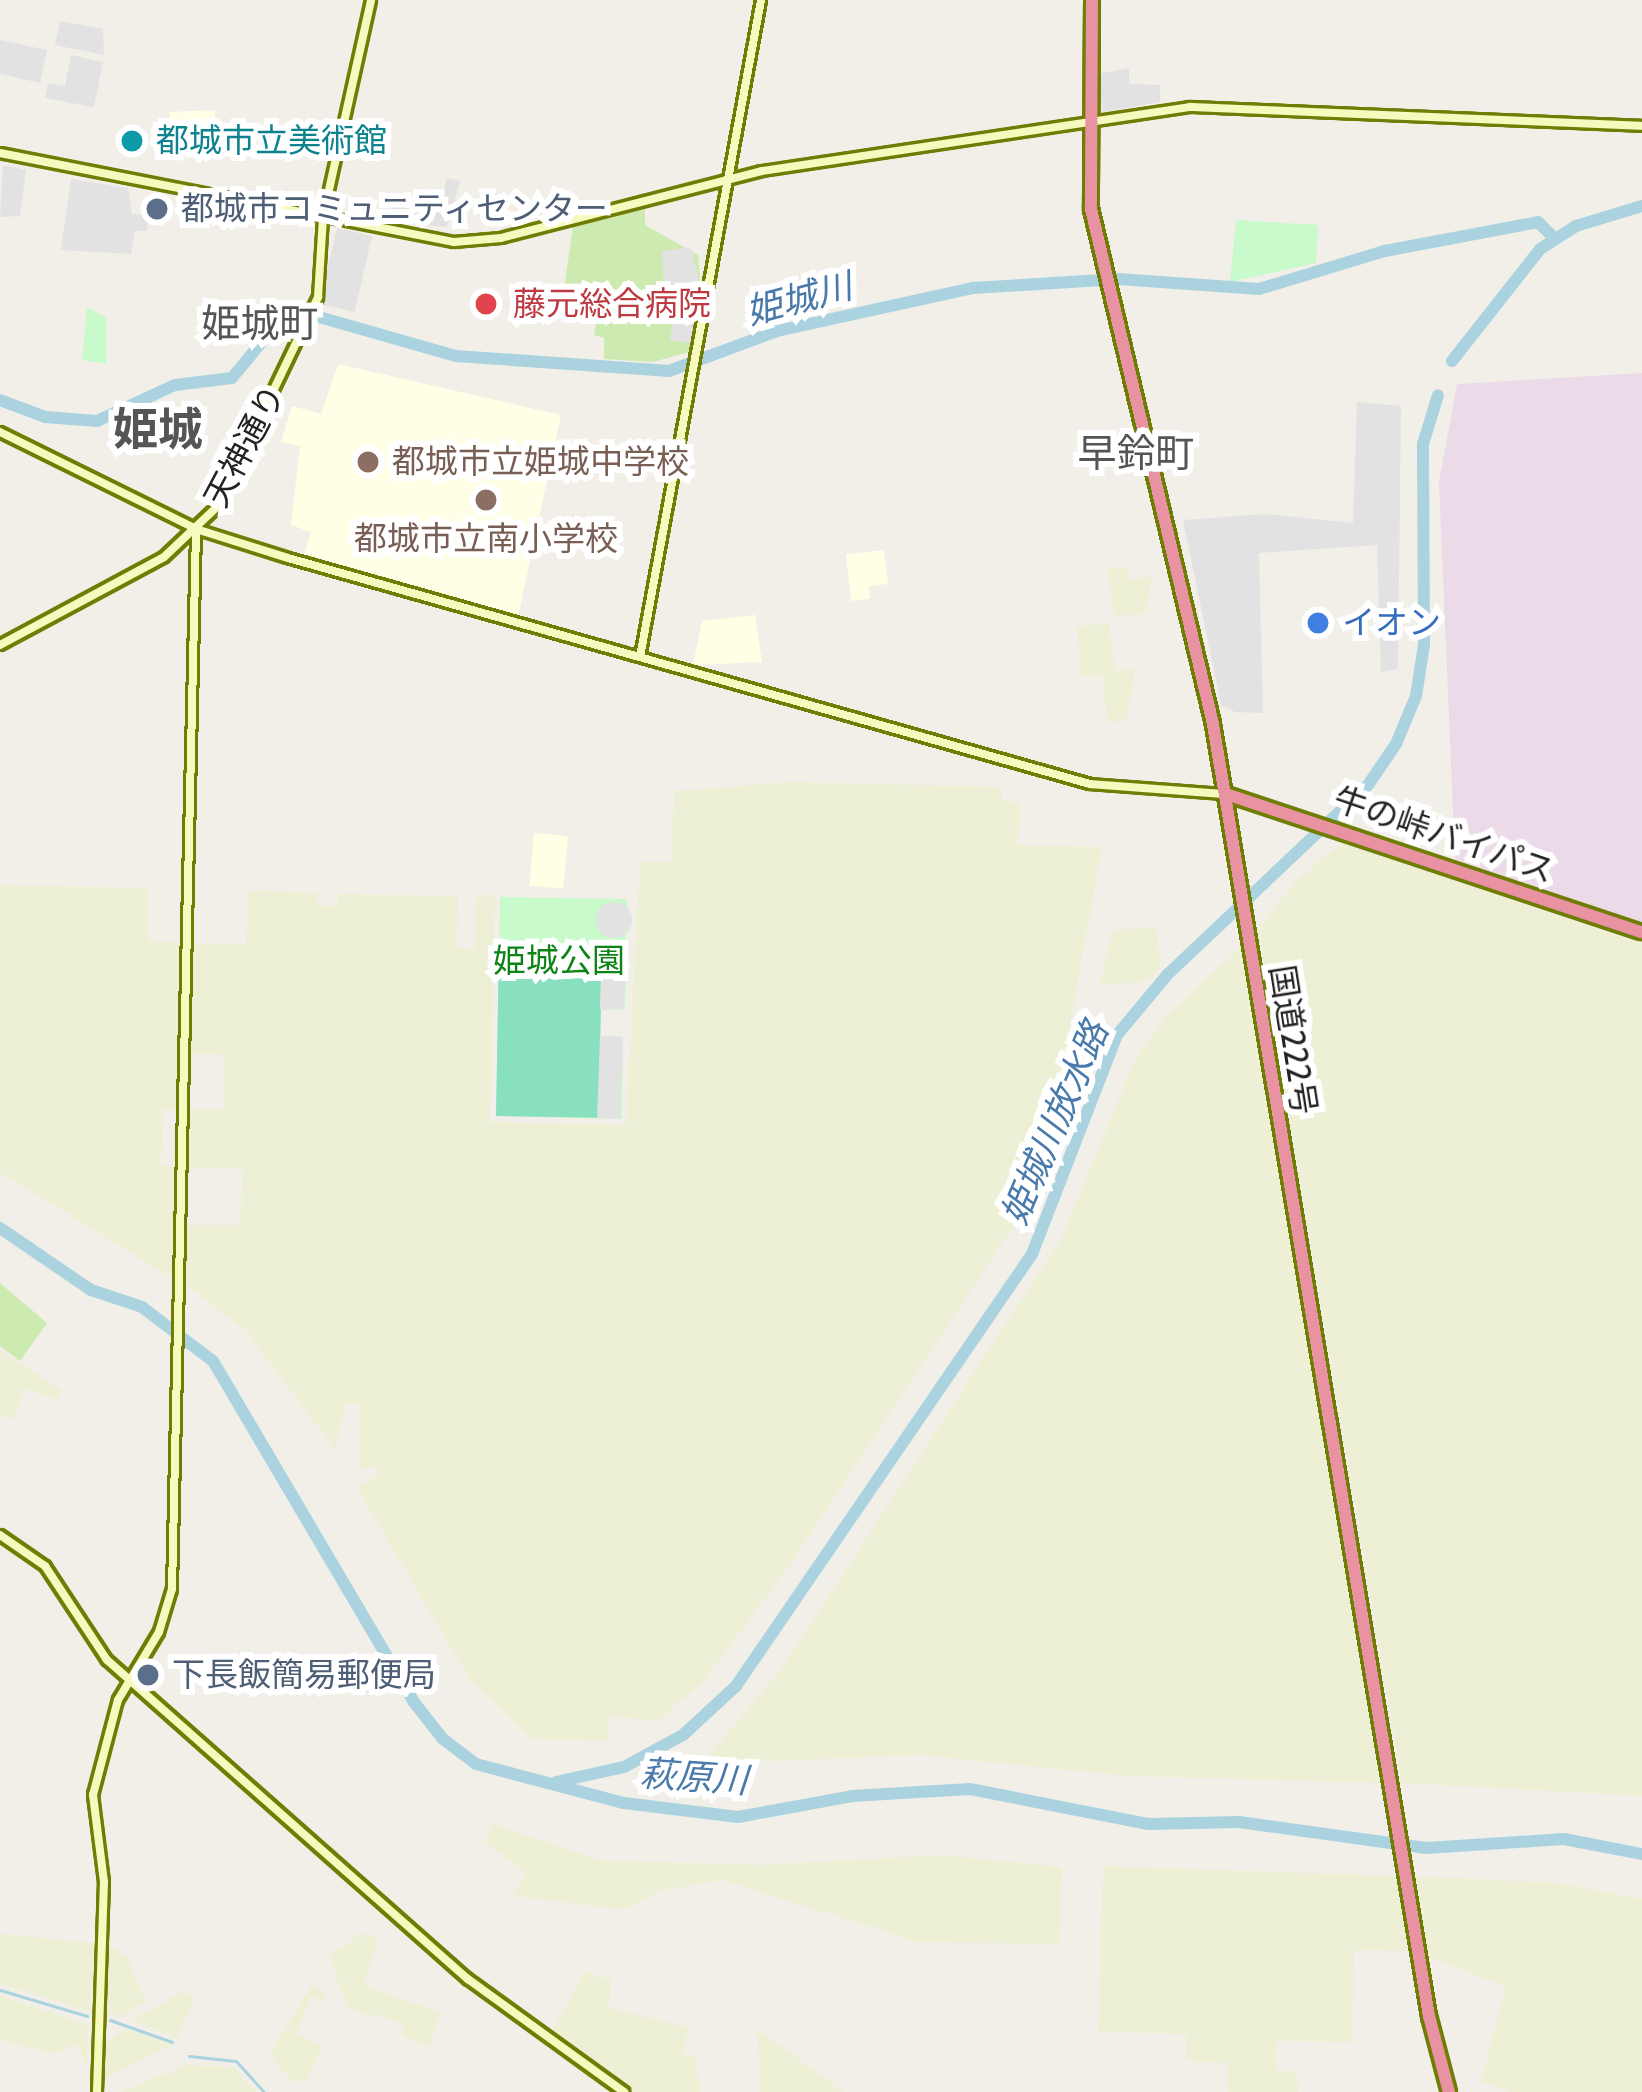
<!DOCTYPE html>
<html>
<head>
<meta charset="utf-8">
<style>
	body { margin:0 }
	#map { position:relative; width:1642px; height:2092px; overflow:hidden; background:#f2efe9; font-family:Cabin,"Noto Sans JP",sans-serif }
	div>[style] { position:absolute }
	.industrial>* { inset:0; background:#ebdbe8 }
	.education>* { inset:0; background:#ffffe5; transform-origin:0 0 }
	.farmland>* { inset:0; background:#eef0d5 }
	.grass>* { inset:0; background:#cdebb0 }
	.park>* { inset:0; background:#c8facc }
	.pitch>* { inset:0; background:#88e0be; transform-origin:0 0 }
	.parking>* { inset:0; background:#e2e2e2; transform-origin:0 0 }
	.round { border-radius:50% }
	.stream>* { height:3px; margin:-1.5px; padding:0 1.5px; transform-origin:1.5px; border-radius:1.5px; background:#aad3df }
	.river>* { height:12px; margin:-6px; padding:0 6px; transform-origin:6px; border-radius:6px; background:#aad3df }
	.roads { filter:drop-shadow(3px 0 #707d05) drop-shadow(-3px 0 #707d05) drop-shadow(0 3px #707d05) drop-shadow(0 -3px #707d05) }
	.secondary>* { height:8px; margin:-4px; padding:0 4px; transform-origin:4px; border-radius:4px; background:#f7fabf }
	.highway>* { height:12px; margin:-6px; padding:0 6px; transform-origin:6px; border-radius:6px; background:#e892a2 }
	.dots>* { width:33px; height:33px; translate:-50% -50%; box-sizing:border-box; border:6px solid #fff; border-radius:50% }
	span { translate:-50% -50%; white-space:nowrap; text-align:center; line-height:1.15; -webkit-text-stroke:12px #fff; paint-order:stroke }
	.culture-label { font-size:33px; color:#0d838f }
	.left { translate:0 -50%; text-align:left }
	.service-label { font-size:33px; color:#4e5e75 }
	.health-label { font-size:33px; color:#be3a42 }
	.street-label { font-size:33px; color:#222 }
	.education-label { font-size:33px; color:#785e54 }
	.shop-label { font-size:33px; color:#366cbe }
	.park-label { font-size:33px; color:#0c8416 }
	.water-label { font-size:36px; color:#4a7aab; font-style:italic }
	.quarter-label { font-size:39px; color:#555 }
	.district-label { font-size:45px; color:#555; font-weight:700 }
</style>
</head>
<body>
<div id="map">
	<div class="industrial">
		<i style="clip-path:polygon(1642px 373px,1642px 925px,1455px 859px,1439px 482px,1457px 384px)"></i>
	</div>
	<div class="education">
		<i style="clip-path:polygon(215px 110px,214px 148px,174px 151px,169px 112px)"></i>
		<i style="clip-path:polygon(338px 364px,561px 415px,518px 617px,304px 556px,311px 532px,291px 525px,300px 446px,281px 442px,292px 406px,321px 414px)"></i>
		<i style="clip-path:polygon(884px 550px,888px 584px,869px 586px,870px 599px,851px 601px,846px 554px)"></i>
		<i style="clip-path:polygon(755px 615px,762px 662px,693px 665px,702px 621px)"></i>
		<i style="left:534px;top:833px;width:34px;height:53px;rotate:5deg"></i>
	</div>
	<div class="farmland">
		<i style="clip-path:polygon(1126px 567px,1129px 579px,1152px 576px,1145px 614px,1114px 616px,1108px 569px)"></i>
		<i style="clip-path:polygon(1109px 623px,1115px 670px,1135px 669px,1126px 721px,1108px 722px,1102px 675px,1081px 676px,1077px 627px)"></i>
		<i style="clip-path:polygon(789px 782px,1002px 787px,1002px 801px,1020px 802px,1018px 845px,1102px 847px,1041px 1184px,790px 1565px,701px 1684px,657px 1721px,610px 1716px,607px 1741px,532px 1739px,469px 1678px,357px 1488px,379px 1474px,375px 1466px,359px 1470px,359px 1403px,346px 1403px,335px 1449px,245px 1330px,186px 1284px,186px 1225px,241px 1225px,242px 1169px,187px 1167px,189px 1109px,224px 1109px,224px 1055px,190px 1053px,193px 944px,246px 944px,248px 890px,317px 893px,318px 906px,337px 906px,338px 894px,458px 896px,457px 948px,475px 949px,476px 895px,495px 895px,490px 1122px,626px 1125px,640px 862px,672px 861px,674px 791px)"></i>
		<i style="clip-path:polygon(1342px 842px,1642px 943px,1642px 1796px,1402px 1783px,1258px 930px,1294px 883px)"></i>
		<i style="clip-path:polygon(0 885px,148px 888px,147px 941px,183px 943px,179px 1109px,163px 1109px,161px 1165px,177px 1167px,175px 1280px,0 1172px)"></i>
		<i style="clip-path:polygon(1157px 927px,1160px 967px,1147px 982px,1100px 985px,1112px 930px)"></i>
		<i style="clip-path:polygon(1242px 945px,1382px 1783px,1129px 1776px,918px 1755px,702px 1764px,782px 1668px,1062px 1237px,1135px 1060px,1164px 1019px)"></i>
		<i style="clip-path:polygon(0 1351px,62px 1390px,59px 1400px,24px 1389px,15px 1419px,0 1415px)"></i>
		<i style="clip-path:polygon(492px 1824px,598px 1860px,758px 1865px,943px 1855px,1062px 1867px,1060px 1944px,917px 1942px,723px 1880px,659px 1891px,624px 1910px,512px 1896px,526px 1872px,484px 1842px)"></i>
		<i style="clip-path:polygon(1103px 1866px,1399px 1876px,1413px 1951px,1354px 1950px,1353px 2042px,1276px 2041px,1276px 2070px,1297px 2072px,1298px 2092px,1228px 2092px,1227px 2063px,1186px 2061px,1186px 2034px,1098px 2032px)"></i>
		<i style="clip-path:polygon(1416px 1876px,1559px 1883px,1642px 1899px,1642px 2092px,1510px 2092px,1481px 2081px,1506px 1987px,1426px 1956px)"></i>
		<i style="clip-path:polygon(362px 1933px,378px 1938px,364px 1985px,440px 2012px,430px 2047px,402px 2036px,404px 2023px,347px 2008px,329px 1956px)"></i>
		<i style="clip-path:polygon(0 1934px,95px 1943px,90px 2011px,0 1984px)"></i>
		<i style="clip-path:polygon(107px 1944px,127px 1956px,145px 2002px,120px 2017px,108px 2014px)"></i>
		<i style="clip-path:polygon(585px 1971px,611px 1980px,609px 2008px,689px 2027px,682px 2053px,695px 2055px,700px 2092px,631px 2092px,552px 2030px)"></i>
		<i style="clip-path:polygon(312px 1985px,327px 1993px,322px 2001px,312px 1996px,296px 2034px,322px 2045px,307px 2082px,293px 2081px,269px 2055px)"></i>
		<i style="clip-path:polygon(184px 1991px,195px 1999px,177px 2038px,131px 2020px)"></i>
		<i style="clip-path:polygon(0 1996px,88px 2024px,87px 2066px,76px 2043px,57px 2054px,0 2040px)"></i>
		<i style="clip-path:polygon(123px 2029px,146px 2033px,173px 2045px,105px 2078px,105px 2045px)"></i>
		<i style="clip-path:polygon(757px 2029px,844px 2092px,761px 2092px)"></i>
		<i style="clip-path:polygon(185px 2065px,233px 2067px,257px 2092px,121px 2092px)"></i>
	</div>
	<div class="grass">
		<i style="clip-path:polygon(645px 208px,645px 225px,698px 255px,701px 290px,689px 352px,653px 362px,604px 359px,604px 338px,594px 335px,600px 304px,563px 295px,573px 227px)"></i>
		<i style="clip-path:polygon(0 1283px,47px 1323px,20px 1361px,0 1346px)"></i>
	</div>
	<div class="park">
		<i style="clip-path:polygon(1236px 220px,1318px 225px,1316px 263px,1230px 282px)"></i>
		<i style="clip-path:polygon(87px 307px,106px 318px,106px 364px,82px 360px)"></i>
		<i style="clip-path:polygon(500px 897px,627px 899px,625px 1009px,600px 1010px,600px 1036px,623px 1037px,622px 1119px,496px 1116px)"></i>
	</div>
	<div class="pitch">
		<i style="left:499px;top:945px;width:103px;height:171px;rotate:1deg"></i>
	</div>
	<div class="parking">
		<i style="clip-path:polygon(60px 21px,103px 29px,104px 55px,55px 45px)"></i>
		<i style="clip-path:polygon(0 40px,47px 50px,40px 83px,0 74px)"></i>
		<i style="clip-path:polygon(71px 55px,103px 62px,94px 107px,45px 98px,48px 83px,65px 86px)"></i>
		<i style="clip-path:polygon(1129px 68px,1129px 84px,1160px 85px,1160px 102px,1103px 112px,1097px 74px)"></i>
		<i style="clip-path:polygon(3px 165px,26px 170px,20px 216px,0 217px)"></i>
		<i style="clip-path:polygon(447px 178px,460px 181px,447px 227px,388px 222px,395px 195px,439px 208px)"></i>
		<i style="clip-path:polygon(71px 179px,128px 188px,132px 214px,149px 216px,147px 231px,135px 231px,131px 254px,61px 250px)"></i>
		<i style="left:337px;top:228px;width:36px;height:78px;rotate:13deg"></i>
		<i style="clip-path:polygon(691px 247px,701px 290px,690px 343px,670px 340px,676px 304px,665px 304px,662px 251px)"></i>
		<i style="clip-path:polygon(1357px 402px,1401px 406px,1398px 669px,1381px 672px,1377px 545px,1259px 553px,1263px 713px,1235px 712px,1221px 705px,1183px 520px,1265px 514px,1353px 523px)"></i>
		<i class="round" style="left:596px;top:902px;width:36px;height:36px"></i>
		<i style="left:602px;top:947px;width:24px;height:62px;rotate:2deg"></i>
		<i style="left:600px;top:1036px;width:23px;height:82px;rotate:2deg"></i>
	</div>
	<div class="stream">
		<i style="left:0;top:1990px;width:91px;rotate:16.6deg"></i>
		<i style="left:110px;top:2020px;width:66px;rotate:19.5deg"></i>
		<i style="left:189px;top:2056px;width:47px;rotate:6.1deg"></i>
		<i style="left:236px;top:2061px;width:42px;rotate:47.9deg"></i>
	</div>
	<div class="river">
		<i style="left:1452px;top:361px;width:142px;rotate:-51.8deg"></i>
		<i style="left:1540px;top:249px;width:43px;rotate:-32.6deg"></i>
		<i style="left:1576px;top:226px;width:69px;rotate:-16.9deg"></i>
		<i style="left:0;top:400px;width:48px;rotate:20.7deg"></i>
		<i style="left:45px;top:417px;width:52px;rotate:4.4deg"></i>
		<i style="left:97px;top:421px;width:86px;rotate:-24.8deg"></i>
		<i style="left:175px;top:385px;width:57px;rotate:-7deg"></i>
		<i style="left:232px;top:378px;width:83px;rotate:-50.4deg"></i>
		<i style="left:285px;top:314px;width:13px;rotate:-13deg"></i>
		<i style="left:298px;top:311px;width:164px;rotate:15.9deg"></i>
		<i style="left:456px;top:356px;width:214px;rotate:4deg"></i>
		<i style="left:669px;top:371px;width:115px;rotate:-20.3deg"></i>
		<i style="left:777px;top:331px;width:201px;rotate:-12.4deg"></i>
		<i style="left:973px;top:288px;width:146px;rotate:-3.5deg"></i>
		<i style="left:1119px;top:279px;width:140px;rotate:4.1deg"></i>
		<i style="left:1259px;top:289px;width:132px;rotate:-16.8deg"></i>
		<i style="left:1385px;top:251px;width:156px;rotate:-10.7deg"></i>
		<i style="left:1538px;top:222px;width:24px;rotate:45deg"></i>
		<i style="left:0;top:1228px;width:110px;rotate:34.3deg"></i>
		<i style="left:91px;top:1290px;width:54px;rotate:18.4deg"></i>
		<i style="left:142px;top:1307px;width:89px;rotate:37.3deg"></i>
		<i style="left:213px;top:1361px;width:394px;rotate:59.5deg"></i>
		<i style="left:413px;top:1701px;width:48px;rotate:51.7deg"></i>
		<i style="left:443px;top:1739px;width:41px;rotate:37.1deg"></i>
		<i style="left:476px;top:1764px;width:153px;rotate:14.8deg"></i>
		<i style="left:624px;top:1803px;width:115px;rotate:7deg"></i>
		<i style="left:738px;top:1817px;width:116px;rotate:-10.4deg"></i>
		<i style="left:852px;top:1796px;width:118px;rotate:-3.4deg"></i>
		<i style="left:970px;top:1789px;width:182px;rotate:11.1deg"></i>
		<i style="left:1149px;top:1824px;width:90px;rotate:-1.3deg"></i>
		<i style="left:1239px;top:1822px;width:189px;rotate:7.9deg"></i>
		<i style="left:1426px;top:1848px;width:138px;rotate:-3.7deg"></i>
		<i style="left:1564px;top:1839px;width:79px;rotate:10.9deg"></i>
		<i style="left:556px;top:1782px;width:70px;rotate:-12.4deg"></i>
		<i style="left:624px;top:1767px;width:67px;rotate:-28.5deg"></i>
		<i style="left:683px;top:1735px;width:72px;rotate:-42.8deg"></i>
		<i style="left:736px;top:1686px;width:524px;rotate:-55.58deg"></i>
		<i style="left:1032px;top:1254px;width:235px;rotate:-68.8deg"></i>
		<i style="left:1117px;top:1035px;width:80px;rotate:-50.1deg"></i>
		<i style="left:1168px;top:974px;width:275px;rotate:-43.4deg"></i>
		<i style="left:1368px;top:785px;width:50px;rotate:-55.7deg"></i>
		<i style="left:1396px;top:744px;width:52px;rotate:-67.4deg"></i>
		<i style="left:1416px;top:696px;width:52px;rotate:-81.1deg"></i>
		<i style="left:1424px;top:645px;width:201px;rotate:-90.3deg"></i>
		<i style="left:1423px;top:444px;width:51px;rotate:-73deg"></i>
	</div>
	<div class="roads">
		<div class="secondary">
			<i style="left:0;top:153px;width:463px;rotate:11.1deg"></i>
			<i style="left:454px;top:242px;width:47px;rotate:-4.9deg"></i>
			<i style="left:501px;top:238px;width:269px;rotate:-14.4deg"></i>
			<i style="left:762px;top:171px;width:433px;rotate:-8.5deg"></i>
			<i style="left:1190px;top:107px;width:452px;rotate:2.4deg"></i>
			<i style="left:0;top:432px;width:219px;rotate:26.3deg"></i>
			<i style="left:196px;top:529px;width:96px;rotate:17.5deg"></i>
			<i style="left:288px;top:558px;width:833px;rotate:15.74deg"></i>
			<i style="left:1090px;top:784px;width:133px;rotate:4.3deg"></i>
			<i style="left:0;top:645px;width:186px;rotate:-28.2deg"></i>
			<i style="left:164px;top:557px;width:74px;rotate:-43.4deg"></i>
			<i style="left:218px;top:506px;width:232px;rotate:-64.4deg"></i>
			<i style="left:318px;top:297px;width:80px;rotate:-86.4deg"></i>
			<i style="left:323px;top:217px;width:222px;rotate:-77.5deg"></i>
			<i style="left:640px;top:657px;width:668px;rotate:-79.56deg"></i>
			<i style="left:0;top:1535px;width:55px;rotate:34.6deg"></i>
			<i style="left:45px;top:1566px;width:113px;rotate:56.6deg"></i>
			<i style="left:107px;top:1660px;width:482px;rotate:41.5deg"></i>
			<i style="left:468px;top:1979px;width:193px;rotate:35.9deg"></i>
			<i style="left:97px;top:2092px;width:210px;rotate:-88.1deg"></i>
			<i style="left:104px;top:1882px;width:88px;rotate:-97.2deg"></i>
			<i style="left:93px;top:1795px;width:98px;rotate:-75.3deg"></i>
			<i style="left:118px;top:1700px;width:79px;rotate:-58.9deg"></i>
			<i style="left:159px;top:1632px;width:45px;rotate:-73.2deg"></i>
			<i style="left:172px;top:1589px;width:1060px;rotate:-88.7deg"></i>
		</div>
		<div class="highway">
			<i style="left:1092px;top:0;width:209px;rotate:90.3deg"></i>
			<i style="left:1091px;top:209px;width:529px;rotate:76.67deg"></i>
			<i style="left:1213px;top:724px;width:1310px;rotate:80.51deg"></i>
			<i style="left:1429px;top:2016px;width:79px;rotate:75.3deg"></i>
			<i style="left:1226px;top:794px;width:438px;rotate:18.4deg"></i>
		</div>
	</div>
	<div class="dots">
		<i style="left:132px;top:141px;background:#0f9aa8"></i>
		<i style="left:157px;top:209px;background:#5c6f8a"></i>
		<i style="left:486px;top:304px;background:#e0444e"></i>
		<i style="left:368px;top:462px;background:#8d6e63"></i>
		<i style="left:486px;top:500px;background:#8d6e63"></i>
		<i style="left:1318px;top:623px;background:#3f7fe0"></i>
		<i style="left:148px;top:1675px;background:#5c6f8a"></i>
	</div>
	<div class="culture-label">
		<span class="left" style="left:156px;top:141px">都城市立美術館</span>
	</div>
	<div class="service-label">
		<span class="left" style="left:181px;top:209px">都城市コミュニティセンター</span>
		<span class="left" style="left:172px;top:1675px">下長飯簡易郵便局</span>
	</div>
	<div class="health-label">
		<span class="left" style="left:513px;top:304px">藤元総合病院</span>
	</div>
	<div class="street-label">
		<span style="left:245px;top:446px;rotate:-62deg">天神通り</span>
		<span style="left:1444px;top:835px;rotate:19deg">牛の峠バイパス</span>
		<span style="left:1293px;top:1040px;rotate:81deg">国道222号</span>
	</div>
	<div class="education-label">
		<span class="left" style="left:392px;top:462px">都城市立姫城中学校</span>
		<span style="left:486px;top:539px">都城市立南小学校</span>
	</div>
	<div class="shop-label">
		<span class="left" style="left:1342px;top:623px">イオン</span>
	</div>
	<div class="park-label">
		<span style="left:559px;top:961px">姫城公園</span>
	</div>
	<div class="water-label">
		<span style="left:799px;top:299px;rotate:-15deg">姫城川</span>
		<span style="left:1055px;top:1123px;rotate:-67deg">姫城川放水路</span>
		<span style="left:694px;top:1777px;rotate:4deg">萩原川</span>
	</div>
	<div class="quarter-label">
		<span style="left:260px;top:323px">姫城町</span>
		<span style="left:1136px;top:453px">早鈴町</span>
	</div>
	<div class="district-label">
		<span style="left:158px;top:430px">姫城</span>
	</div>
</div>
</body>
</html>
